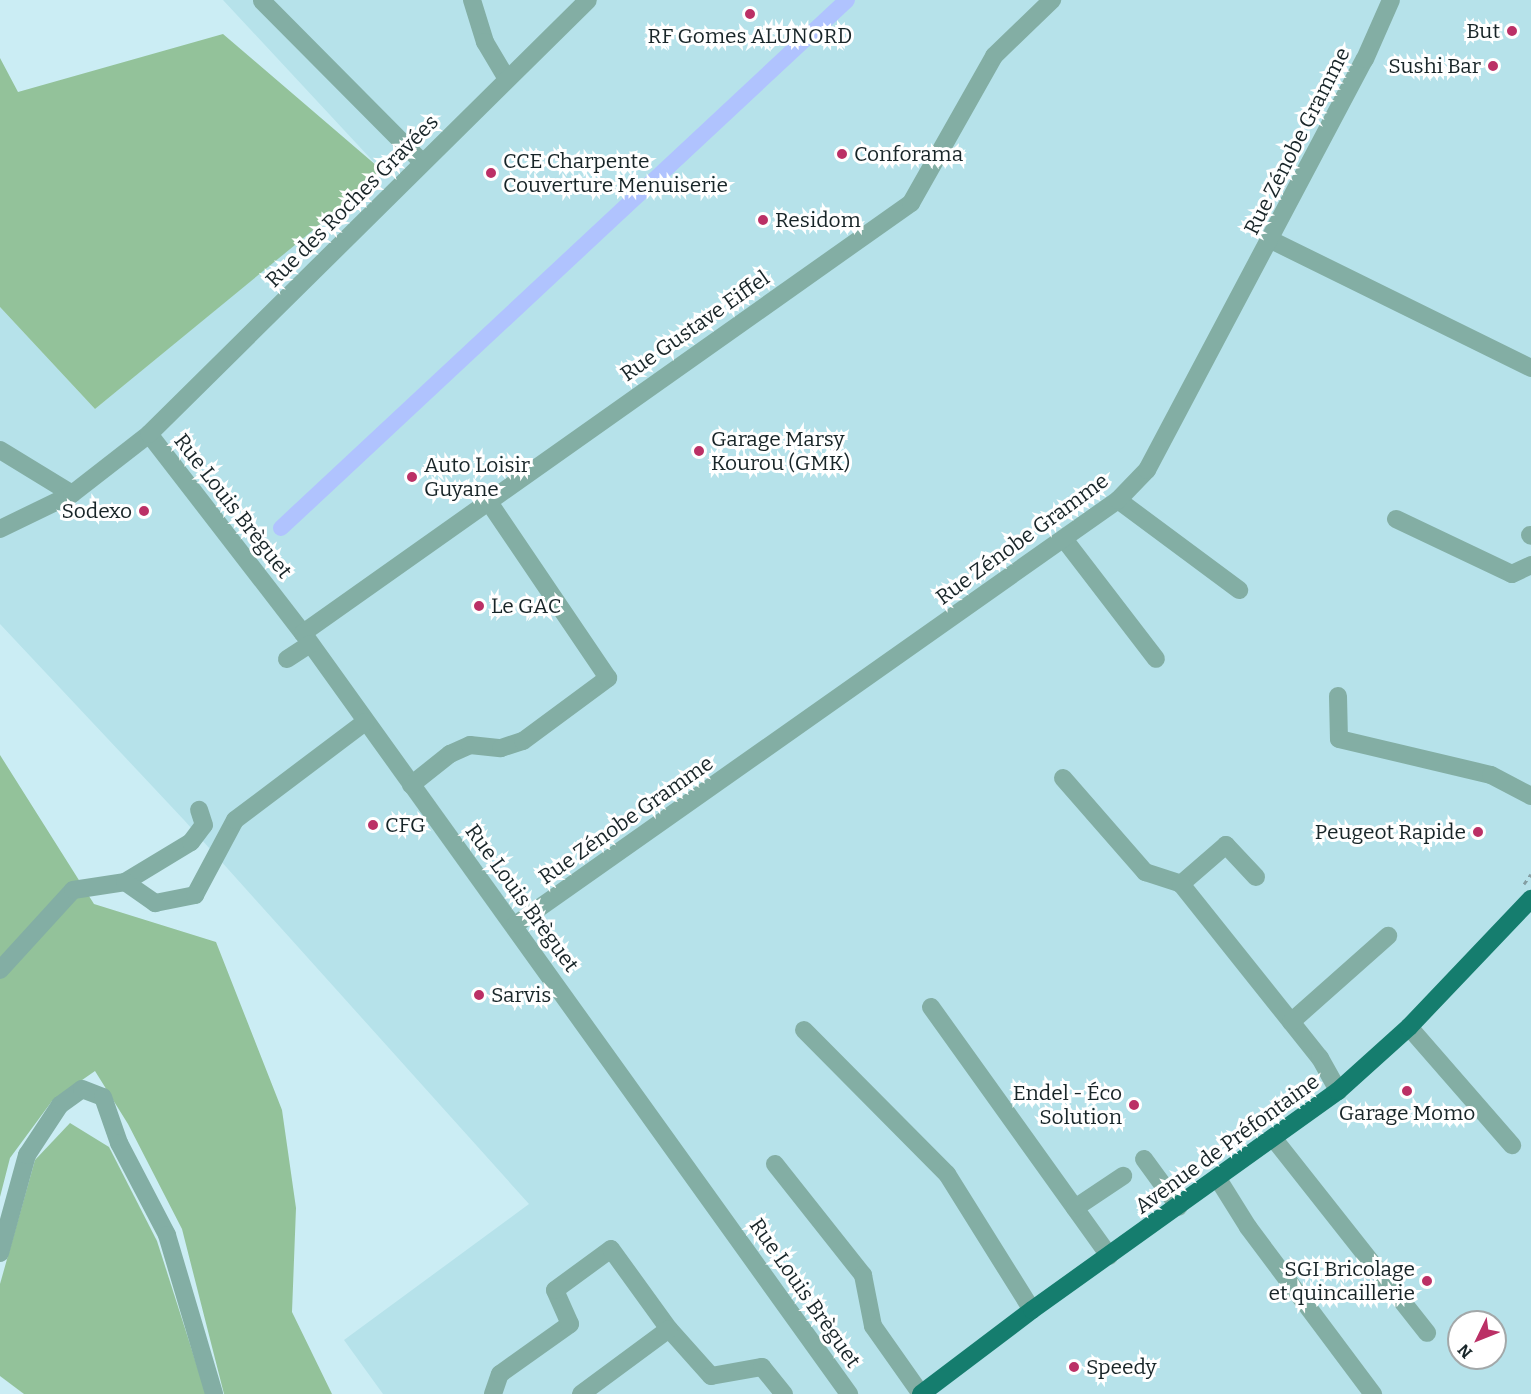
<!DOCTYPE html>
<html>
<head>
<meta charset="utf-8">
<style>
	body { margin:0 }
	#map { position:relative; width:1531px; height:1394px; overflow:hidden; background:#cbedf4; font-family:Bitter,serif }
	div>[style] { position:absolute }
	.built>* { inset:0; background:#b6e2ea }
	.green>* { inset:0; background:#93c29a }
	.canal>* { height:16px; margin:-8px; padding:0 8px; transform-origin:8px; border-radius:8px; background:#b0c3fe }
	.path>* { height:3px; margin-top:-1.5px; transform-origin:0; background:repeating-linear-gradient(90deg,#849ea3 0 4.5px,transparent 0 9px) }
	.minor>* { height:18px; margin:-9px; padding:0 9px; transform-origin:9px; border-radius:9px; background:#83aea4 }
	.major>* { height:18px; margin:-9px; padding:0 9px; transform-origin:9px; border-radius:9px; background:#157d6e }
	.dots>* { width:16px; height:16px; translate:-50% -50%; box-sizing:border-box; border:3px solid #fff; border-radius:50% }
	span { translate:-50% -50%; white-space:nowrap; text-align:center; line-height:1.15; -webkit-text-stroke:6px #fff; paint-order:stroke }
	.poi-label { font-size:21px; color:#182528 }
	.right { translate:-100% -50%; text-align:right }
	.left { translate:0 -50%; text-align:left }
	.street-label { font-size:21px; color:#182528 }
	.north { position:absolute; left:1447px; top:1310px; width:60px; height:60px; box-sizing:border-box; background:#fff; border:2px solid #a3a8a9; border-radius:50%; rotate:227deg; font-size:16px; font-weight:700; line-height:24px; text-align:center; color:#182528 }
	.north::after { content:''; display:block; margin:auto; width:21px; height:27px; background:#bb3066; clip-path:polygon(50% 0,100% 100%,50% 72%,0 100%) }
</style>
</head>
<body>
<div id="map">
	<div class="built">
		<i style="clip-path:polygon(evenodd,223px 0,1531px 0,1531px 1394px,383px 1394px,344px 1340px,529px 1204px,184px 820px,0 624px,0 307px,95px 409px,383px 172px,223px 0,1459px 1322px,1495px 1322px,1495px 1358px,1459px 1358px,1459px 1322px)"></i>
	</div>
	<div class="green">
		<i style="clip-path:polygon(223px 34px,384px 172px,95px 409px,0 307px,0 58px,18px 92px)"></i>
		<i style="clip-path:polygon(0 755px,94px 904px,216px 942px,282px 1110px,296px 1208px,292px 1312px,332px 1394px,224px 1394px,182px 1229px,128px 1124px,95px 1071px,52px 1101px,10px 1158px,0 1197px)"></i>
		<i style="clip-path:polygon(70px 1123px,109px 1147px,157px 1241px,206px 1394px,24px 1394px,0 1376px,0 1284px,35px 1160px)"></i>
	</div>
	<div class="canal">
		<i style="left:281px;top:528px;width:774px;rotate:-43.01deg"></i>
	</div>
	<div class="path">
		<i style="left:1524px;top:884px;width:12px;rotate:-55deg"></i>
	</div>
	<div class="minor">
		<i style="left:472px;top:0;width:44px;rotate:72.8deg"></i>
		<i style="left:485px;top:42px;width:43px;rotate:59.3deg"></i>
		<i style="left:262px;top:1px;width:228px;rotate:45.2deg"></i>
		<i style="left:1271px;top:240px;width:290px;rotate:26.2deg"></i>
		<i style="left:149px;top:434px;width:252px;rotate:52.3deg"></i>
		<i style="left:303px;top:633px;width:937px;rotate:54.34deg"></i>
		<i style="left:0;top:450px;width:84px;rotate:31.4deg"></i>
		<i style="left:1118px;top:500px;width:151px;rotate:36.6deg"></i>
		<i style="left:1396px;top:519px;width:128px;rotate:25.4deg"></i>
		<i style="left:1512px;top:574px;width:21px;rotate:-25deg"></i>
		<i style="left:0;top:529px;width:80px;rotate:-25.9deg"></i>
		<i style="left:72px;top:494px;width:98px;rotate:-37.9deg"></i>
		<i style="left:149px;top:434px;width:617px;rotate:-44.67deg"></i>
		<i style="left:1530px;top:535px;width:1px;rotate:45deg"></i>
		<i style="left:1064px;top:539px;width:151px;rotate:52.5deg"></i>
		<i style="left:303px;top:633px;width:745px;rotate:-35.27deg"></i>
		<i style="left:911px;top:203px;width:169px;rotate:-60.5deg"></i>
		<i style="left:994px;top:56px;width:81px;rotate:-44deg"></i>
		<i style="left:287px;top:659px;width:27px;rotate:-33deg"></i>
		<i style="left:1338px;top:696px;width:43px;rotate:88.7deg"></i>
		<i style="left:1339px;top:739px;width:156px;rotate:13.3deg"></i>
		<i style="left:1491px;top:775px;width:45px;rotate:27.7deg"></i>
		<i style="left:1063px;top:778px;width:125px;rotate:48.9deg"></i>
		<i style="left:1145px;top:872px;width:38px;rotate:18deg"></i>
		<i style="left:411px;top:785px;width:50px;rotate:-38.5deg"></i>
		<i style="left:450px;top:754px;width:22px;rotate:-24deg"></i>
		<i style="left:470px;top:745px;width:31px;rotate:6deg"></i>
		<i style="left:501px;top:748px;width:23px;rotate:-18deg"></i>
		<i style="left:523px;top:741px;width:106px;rotate:-36.5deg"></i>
		<i style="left:608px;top:678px;width:216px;rotate:-124.1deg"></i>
		<i style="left:1256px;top:877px;width:44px;rotate:-133.2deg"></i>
		<i style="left:1226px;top:845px;width:60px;rotate:139.1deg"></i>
		<i style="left:1181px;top:884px;width:223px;rotate:51.4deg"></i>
		<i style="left:1320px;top:1058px;width:38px;rotate:61deg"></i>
		<i style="left:125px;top:882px;width:77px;rotate:-31.2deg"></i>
		<i style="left:191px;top:842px;width:21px;rotate:-53deg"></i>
		<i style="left:204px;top:825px;width:16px;rotate:-108deg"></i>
		<i style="left:515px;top:925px;width:738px;rotate:-35.18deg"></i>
		<i style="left:1118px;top:500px;width:42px;rotate:-46deg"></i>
		<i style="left:1147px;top:470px;width:465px;rotate:-62.1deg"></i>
		<i style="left:1365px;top:59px;width:64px;rotate:-66.2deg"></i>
		<i style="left:0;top:970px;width:108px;rotate:-47.6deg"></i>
		<i style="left:73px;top:890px;width:53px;rotate:-8.7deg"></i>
		<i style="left:125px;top:882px;width:37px;rotate:35deg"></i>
		<i style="left:155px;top:903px;width:41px;rotate:-11.3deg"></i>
		<i style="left:195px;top:895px;width:85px;rotate:-61.9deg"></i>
		<i style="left:235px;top:820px;width:163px;rotate:-37deg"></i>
		<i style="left:931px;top:1007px;width:306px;rotate:54.4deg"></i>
		<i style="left:1291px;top:1022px;width:130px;rotate:-41.6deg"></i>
		<i style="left:1409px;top:1027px;width:157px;rotate:48.9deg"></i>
		<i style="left:804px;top:1030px;width:203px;rotate:45.2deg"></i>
		<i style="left:947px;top:1174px;width:160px;rotate:58deg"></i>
		<i style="left:1274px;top:1139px;width:247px;rotate:51.7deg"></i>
		<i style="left:1144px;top:1159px;width:59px;rotate:53.9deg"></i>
		<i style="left:775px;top:1164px;width:142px;rotate:51.6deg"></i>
		<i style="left:863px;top:1275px;width:52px;rotate:78.9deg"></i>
		<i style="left:873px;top:1326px;width:83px;rotate:54.8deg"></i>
		<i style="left:1218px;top:1179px;width:57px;rotate:58deg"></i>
		<i style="left:1248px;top:1227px;width:209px;rotate:53.2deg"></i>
		<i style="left:1075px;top:1208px;width:58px;rotate:-33.7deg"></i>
		<i style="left:0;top:1253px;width:102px;rotate:-74.6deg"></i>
		<i style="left:27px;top:1155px;width:60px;rotate:-56.6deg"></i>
		<i style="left:60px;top:1105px;width:27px;rotate:-36deg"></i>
		<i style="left:82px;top:1089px;width:22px;rotate:21deg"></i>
		<i style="left:103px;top:1097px;width:49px;rotate:70.8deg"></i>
		<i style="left:119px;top:1143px;width:104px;rotate:62.4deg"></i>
		<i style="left:167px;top:1235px;width:166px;rotate:73.5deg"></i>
		<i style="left:493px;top:1394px;width:21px;rotate:-71deg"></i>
		<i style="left:500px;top:1374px;width:86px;rotate:-35.5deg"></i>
		<i style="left:570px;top:1324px;width:37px;rotate:-114deg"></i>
		<i style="left:555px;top:1290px;width:69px;rotate:-36.2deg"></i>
		<i style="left:611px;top:1249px;width:99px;rotate:54.1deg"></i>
		<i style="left:669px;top:1329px;width:63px;rotate:48.2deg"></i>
		<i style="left:711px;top:1376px;width:52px;rotate:-10deg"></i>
		<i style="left:762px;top:1367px;width:35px;rotate:51deg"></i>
		<i style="left:581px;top:1394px;width:109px;rotate:-36.5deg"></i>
	</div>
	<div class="major">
		<i style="left:921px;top:1394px;width:139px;rotate:-37.1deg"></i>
		<i style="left:1032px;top:1310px;width:376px;rotate:-35.6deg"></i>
		<i style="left:1338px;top:1091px;width:96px;rotate:-42deg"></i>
		<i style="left:1409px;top:1027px;width:177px;rotate:-46.4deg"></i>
	</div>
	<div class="dots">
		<i style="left:750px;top:14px;background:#bb3066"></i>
		<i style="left:1512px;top:31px;background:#bb3066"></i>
		<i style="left:1493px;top:66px;background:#bb3066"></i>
		<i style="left:842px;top:154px;background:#bb3066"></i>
		<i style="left:491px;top:173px;background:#bb3066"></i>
		<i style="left:763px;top:220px;background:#bb3066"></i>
		<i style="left:699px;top:451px;background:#bb3066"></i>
		<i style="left:412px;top:477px;background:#bb3066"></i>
		<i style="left:144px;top:511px;background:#bb3066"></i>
		<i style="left:479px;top:606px;background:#bb3066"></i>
		<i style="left:373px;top:825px;background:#bb3066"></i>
		<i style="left:1478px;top:832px;background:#bb3066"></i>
		<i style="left:479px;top:995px;background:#bb3066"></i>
		<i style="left:1407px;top:1091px;background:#bb3066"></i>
		<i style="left:1134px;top:1105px;background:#bb3066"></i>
		<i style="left:1427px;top:1281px;background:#bb3066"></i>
		<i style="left:1074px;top:1367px;background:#bb3066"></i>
	</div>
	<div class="poi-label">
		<span class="right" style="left:1500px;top:31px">But</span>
		<span style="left:750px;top:36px">RF Gomes ALUNORD</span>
		<span class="right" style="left:1481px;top:66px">Sushi Bar</span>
		<span class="left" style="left:854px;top:154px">Conforama</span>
		<span class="left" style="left:503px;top:173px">CCE Charpente<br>Couverture Menuiserie</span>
		<span class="left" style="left:775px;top:220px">Residom</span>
		<span class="left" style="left:711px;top:451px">Garage Marsy<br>Kourou (GMK)</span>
		<span class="left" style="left:424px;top:477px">Auto Loisir<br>Guyane</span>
		<span class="right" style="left:132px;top:511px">Sodexo</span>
		<span class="left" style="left:491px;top:606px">Le GAC</span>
		<span class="left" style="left:385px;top:825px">CFG</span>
		<span class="right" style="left:1466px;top:832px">Peugeot Rapide</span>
		<span class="left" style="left:491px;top:995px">Sarvis</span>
		<span class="right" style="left:1122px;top:1105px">Endel - Éco<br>Solution</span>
		<span style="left:1407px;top:1113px">Garage Momo</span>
		<span class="right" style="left:1415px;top:1281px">SGI Bricolage<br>et quincaillerie</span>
		<span class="left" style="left:1086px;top:1367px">Speedy</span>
	</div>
	<div class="street-label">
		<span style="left:1297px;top:141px;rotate:-63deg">Rue Zénobe Gramme</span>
		<span style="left:352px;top:201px;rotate:-45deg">Rue des Roches Gravées</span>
		<span style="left:695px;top:326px;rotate:-35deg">Rue Gustave Eiffel</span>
		<span style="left:233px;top:506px;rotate:52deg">Rue Louis Brèguet</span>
		<span style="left:1022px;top:539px;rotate:-36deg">Rue Zénobe Gramme</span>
		<span style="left:626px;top:820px;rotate:-35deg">Rue Zénobe Gramme</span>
		<span style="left:522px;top:898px;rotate:54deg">Rue Louis Brèguet</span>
		<span style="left:1227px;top:1144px;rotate:-36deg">Avenue de Préfontaine</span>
		<span style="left:805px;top:1293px;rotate:55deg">Rue Louis Brèguet</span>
	</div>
	<div class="north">N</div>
</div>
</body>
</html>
